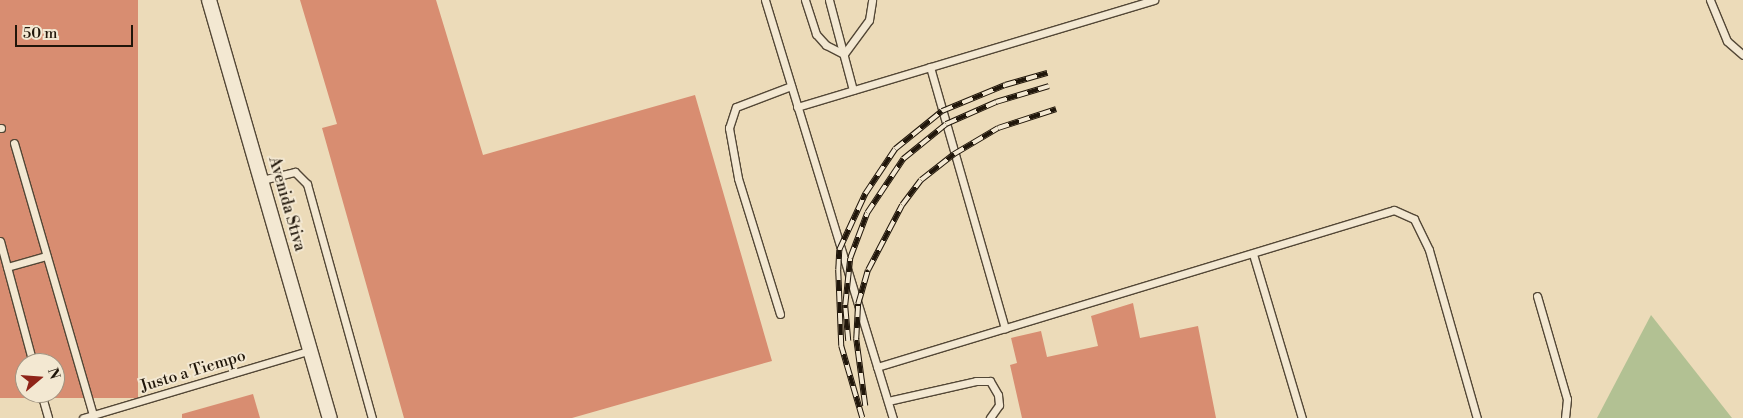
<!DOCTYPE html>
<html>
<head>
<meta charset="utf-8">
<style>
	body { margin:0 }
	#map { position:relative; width:1743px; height:418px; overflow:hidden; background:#ecdbb9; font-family:"Libre Bodoni",serif }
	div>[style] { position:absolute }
	.green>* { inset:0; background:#b2c193 }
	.building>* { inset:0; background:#d88d71; transform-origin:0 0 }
	.roads { filter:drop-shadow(1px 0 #534736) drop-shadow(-1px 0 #534736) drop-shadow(0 1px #534736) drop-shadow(0 -1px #534736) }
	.service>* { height:7px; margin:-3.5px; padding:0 3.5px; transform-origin:3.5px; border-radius:3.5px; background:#f3e8d2 }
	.minor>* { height:14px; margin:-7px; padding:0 7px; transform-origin:7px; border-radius:7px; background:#f3e8d2 }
	.rail>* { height:5.5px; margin-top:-2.75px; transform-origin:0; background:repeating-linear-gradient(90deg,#f3e8d2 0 11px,#20160a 0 22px); box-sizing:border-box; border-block:1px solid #20160a }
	span { translate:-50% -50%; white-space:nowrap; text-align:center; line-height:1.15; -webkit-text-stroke:4px #f3e8d2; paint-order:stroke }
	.street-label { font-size:16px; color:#20160a }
	.north { position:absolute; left:15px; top:353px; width:50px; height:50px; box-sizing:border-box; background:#f3e8d2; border:1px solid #9f9482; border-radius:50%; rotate:72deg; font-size:14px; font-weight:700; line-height:20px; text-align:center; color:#20160a }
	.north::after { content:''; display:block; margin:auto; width:18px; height:22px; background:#8f2418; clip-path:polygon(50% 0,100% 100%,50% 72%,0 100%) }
	.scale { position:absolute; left:15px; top:25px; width:118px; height:22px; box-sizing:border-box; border:2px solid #20160a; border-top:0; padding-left:6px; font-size:15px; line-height:18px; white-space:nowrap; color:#20160a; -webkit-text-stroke:4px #f3e8d2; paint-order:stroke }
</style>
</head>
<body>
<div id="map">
	<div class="green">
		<i style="clip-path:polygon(1651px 315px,1732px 418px,1597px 418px)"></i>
	</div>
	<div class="building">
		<i style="left:0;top:0;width:138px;height:398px"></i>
		<i style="clip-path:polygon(300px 0,436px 0,483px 155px,695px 95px,772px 361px,572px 418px,404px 418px,322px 128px,337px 124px)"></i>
		<i style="clip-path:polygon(1133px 303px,1140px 338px,1198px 326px,1216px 418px,1022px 418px,1010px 365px,1017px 363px,1011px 338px,1041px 331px,1047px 357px,1098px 346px,1091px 316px)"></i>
		<i style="clip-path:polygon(253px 394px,260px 418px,182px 418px,182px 414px)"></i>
	</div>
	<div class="roads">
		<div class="service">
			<i style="left:765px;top:0;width:437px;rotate:73deg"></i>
			<i style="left:805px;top:0;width:36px;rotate:72deg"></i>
			<i style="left:816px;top:34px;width:15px;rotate:48deg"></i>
			<i style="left:826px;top:45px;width:20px;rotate:27deg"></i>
			<i style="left:844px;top:54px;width:42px;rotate:-53.7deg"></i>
			<i style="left:869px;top:20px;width:20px;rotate:-81deg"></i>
			<i style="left:829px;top:0;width:93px;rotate:75.1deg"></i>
			<i style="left:1710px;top:0;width:44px;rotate:67.5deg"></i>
			<i style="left:1727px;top:41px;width:21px;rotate:41deg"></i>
			<i style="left:930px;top:67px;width:272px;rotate:74deg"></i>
			<i style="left:797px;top:107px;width:373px;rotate:-16.7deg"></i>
			<i style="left:0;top:128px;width:1px"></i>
			<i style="left:14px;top:143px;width:283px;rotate:73.8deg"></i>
			<i style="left:262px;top:180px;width:34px;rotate:-14deg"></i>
			<i style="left:295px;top:172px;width:17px;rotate:45deg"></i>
			<i style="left:307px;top:184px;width:243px;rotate:74.5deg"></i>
			<i style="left:0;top:241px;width:126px;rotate:74.9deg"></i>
			<i style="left:1253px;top:254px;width:171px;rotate:73.4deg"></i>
			<i style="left:7px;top:267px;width:41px;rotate:-15.8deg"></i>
			<i style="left:1537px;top:296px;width:107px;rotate:73.8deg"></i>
			<i style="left:1567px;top:399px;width:19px;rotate:96deg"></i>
			<i style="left:780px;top:314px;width:142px;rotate:-107.2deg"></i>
			<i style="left:738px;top:178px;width:51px;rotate:-100.2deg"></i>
			<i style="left:729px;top:128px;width:22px;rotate:-72deg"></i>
			<i style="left:736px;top:107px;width:59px;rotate:-20.9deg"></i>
			<i style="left:877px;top:367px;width:540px;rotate:-16.89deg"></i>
			<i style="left:1394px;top:210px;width:22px;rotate:24deg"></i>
			<i style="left:1414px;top:219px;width:34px;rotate:64deg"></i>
			<i style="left:1429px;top:250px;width:175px;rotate:74.1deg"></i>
			<i style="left:41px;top:393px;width:26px;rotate:74deg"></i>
			<i style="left:888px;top:401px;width:90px;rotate:-12.8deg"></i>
			<i style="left:976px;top:381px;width:14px"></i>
			<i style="left:990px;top:381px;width:16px;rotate:60deg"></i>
			<i style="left:998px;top:395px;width:10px;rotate:84deg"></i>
			<i style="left:999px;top:405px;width:16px;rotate:125deg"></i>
			<i style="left:83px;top:418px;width:238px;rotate:-16.6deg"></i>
		</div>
		<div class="minor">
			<i style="left:209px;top:0;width:435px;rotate:73.9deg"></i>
		</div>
	</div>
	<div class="rail">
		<i style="left:848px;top:341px;width:36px;rotate:-95deg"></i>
		<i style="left:845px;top:305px;width:47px;rotate:-83.9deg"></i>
		<i style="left:850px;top:258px;width:48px;rotate:-69.3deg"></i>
		<i style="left:867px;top:213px;width:65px;rotate:-56.3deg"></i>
		<i style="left:903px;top:159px;width:55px;rotate:-39.1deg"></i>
		<i style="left:946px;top:124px;width:55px;rotate:-23.7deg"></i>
		<i style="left:996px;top:102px;width:55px;rotate:-16.8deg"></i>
		<i style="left:865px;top:406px;width:68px;rotate:-97.7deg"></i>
		<i style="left:856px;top:339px;width:35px;rotate:-87deg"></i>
		<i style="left:858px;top:304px;width:35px;rotate:-74deg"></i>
		<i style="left:868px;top:270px;width:73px;rotate:-62.4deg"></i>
		<i style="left:902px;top:205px;width:31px;rotate:-53deg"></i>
		<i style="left:921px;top:180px;width:42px;rotate:-38.2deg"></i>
		<i style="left:954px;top:154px;width:51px;rotate:-30.6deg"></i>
		<i style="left:998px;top:128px;width:61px;rotate:-18.1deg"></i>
		<i style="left:862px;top:418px;width:75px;rotate:-106.3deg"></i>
		<i style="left:841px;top:346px;width:76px;rotate:-92.3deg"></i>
		<i style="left:838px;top:270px;width:20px;rotate:-87deg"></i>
		<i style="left:839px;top:250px;width:62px;rotate:-65.1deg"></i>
		<i style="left:865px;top:194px;width:54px;rotate:-56.3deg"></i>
		<i style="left:895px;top:149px;width:60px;rotate:-39deg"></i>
		<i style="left:942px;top:111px;width:68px;rotate:-22.4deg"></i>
		<i style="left:1005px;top:85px;width:44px;rotate:-15.9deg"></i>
	</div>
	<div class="street-label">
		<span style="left:287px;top:204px;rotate:74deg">Avenida Stiva</span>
		<span style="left:193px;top:371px;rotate:-17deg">Justo a Tiempo</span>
	</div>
	<div class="north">N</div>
	<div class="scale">50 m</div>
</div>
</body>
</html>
